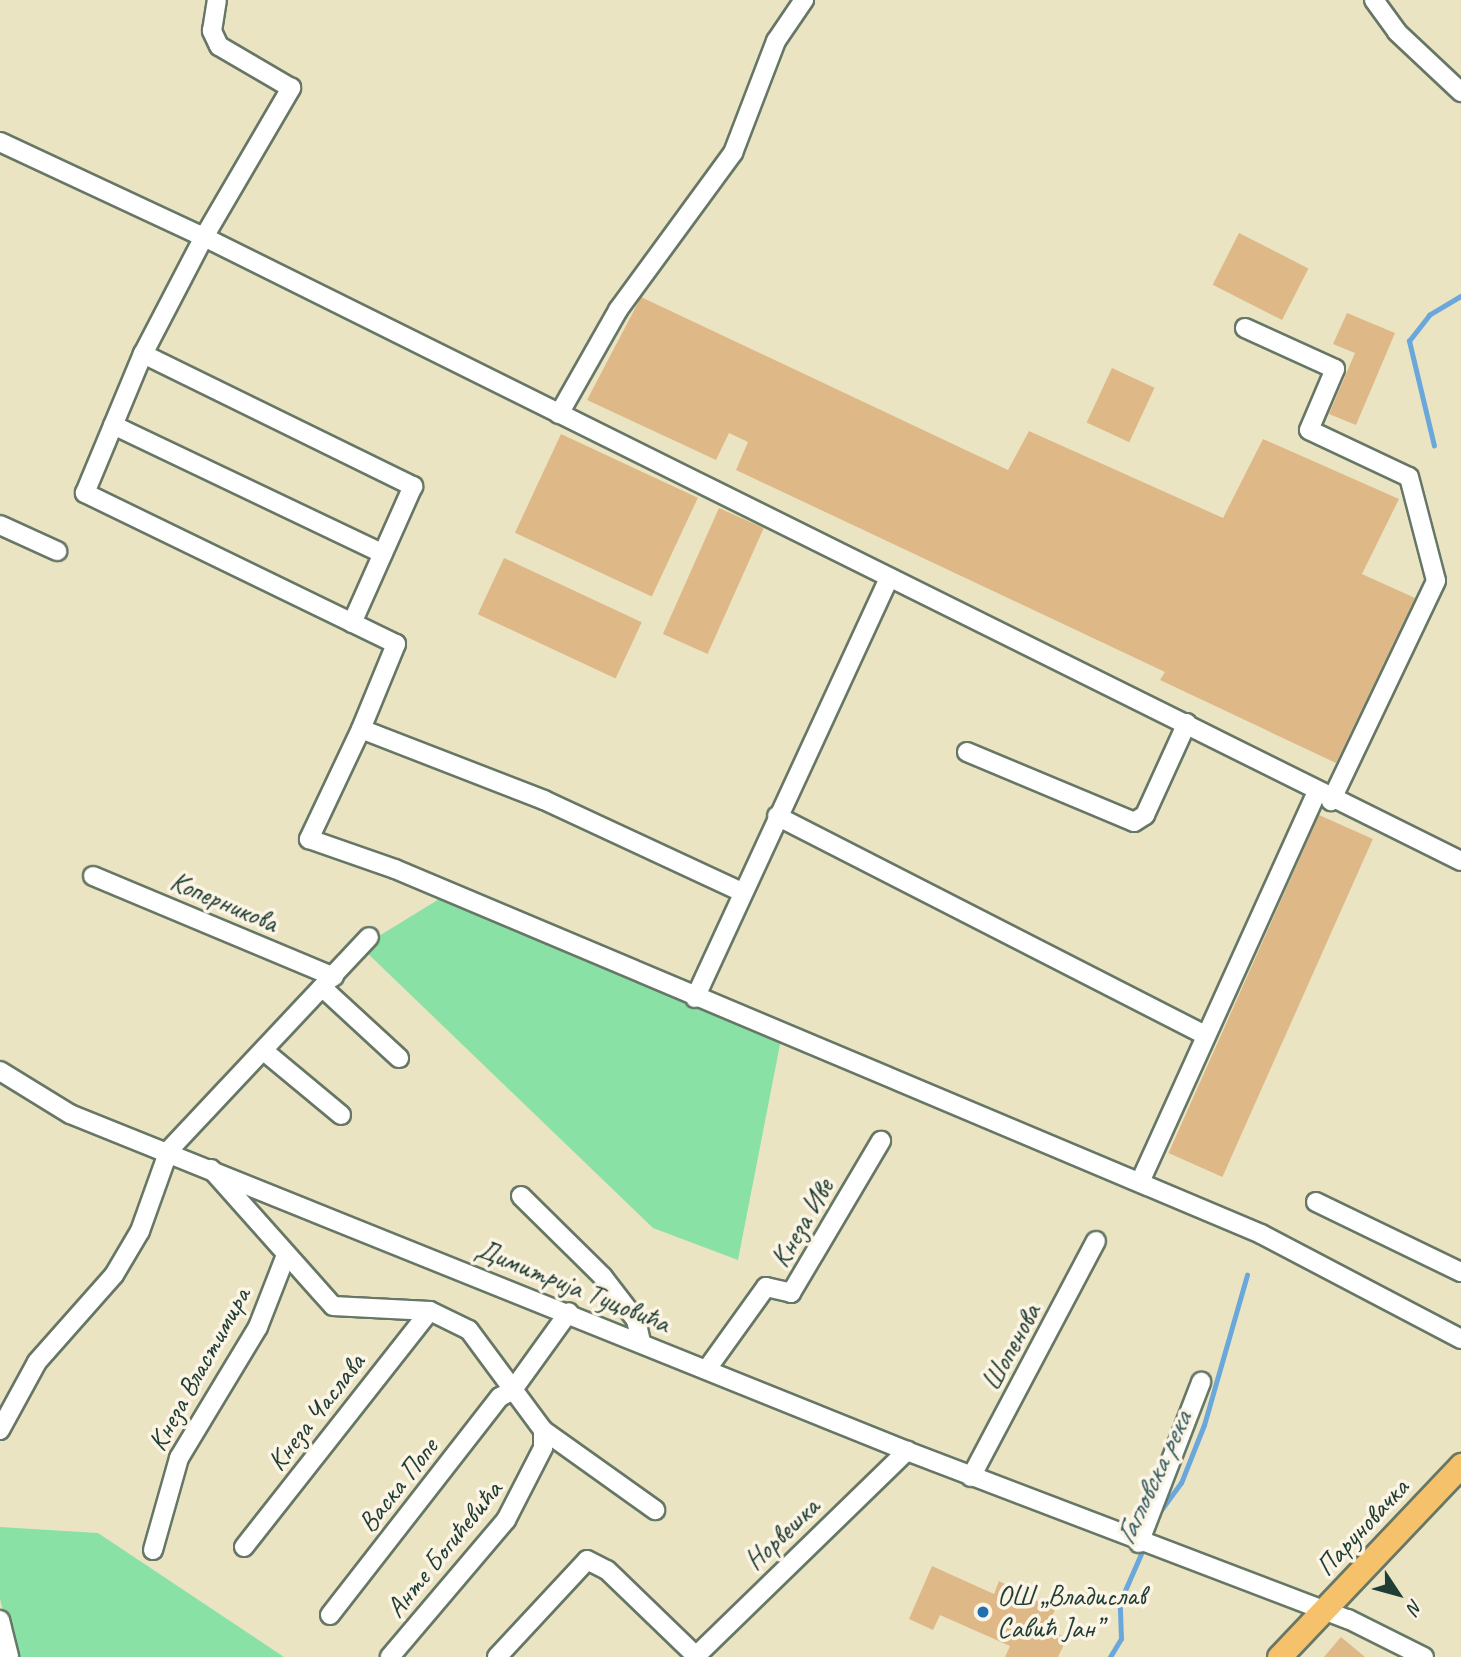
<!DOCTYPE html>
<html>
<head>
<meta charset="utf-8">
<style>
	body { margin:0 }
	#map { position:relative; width:1461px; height:1657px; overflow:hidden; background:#ebe4c3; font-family:Caveat,sans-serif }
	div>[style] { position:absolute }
	.green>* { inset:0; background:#89e1a6 }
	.stream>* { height:4.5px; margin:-2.25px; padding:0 2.25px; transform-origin:2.25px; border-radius:2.25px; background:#6aa7db }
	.building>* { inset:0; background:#deb987; transform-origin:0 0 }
	.roads { filter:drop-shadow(2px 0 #676) drop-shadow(-2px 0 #676) drop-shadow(0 2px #676) drop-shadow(0 -2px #676) }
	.minor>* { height:18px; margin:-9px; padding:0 9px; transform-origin:9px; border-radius:9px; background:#fff }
	.major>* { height:23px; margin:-11.5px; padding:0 11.5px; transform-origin:11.5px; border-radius:11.5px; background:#f5c16b }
	.dots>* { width:19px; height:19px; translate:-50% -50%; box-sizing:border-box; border:4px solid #fcf5e5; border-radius:50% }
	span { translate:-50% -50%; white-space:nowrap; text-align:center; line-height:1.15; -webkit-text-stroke:7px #fcf5e5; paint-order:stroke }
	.street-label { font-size:28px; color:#1f3d34 }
	.poi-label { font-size:28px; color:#1f3d34 }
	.left { translate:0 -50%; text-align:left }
	.water-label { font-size:30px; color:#365d66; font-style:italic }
	.north { position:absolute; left:1363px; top:1559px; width:70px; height:70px; -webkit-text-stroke:5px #fcf5e5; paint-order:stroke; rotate:126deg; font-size:19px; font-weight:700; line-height:28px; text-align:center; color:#1f3d34 }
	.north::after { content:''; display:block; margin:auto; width:24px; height:32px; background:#1f3d34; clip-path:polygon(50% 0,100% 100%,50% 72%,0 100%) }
</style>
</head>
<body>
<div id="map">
	<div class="green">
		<i style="clip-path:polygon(449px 893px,782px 1034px,738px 1260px,653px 1228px,361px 947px)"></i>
		<i style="clip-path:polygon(0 1527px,98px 1533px,284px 1657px,14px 1657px,0 1599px)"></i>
	</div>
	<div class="stream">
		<i style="left:1434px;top:446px;width:108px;rotate:-103.4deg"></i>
		<i style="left:1409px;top:341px;width:33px;rotate:-52deg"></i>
		<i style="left:1429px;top:315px;width:37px;rotate:-31deg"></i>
		<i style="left:1159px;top:1513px;width:37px;rotate:-54deg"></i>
		<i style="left:1181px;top:1483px;width:62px;rotate:-68.4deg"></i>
		<i style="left:1204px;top:1425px;width:156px;rotate:-74deg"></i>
		<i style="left:1110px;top:1657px;width:21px;rotate:-59deg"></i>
		<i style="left:1121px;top:1639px;width:37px;rotate:-92deg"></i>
		<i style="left:1120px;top:1602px;width:60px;rotate:-66.4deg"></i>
	</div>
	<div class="building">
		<i style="left:1239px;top:233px;width:78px;height:58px;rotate:27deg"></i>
		<i style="clip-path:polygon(641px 297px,1008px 470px,1029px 431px,1223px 518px,1263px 439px,1399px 499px,1362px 574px,1415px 598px,1336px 763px,1160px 680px,1165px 672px,736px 470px,748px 442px,729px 433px,716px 460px,587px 400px)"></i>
		<i style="clip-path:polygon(1347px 313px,1395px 333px,1356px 425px,1329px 414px,1355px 353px,1333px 344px)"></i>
		<i style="left:1112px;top:368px;width:47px;height:60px;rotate:25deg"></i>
		<i style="left:561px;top:434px;width:151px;height:109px;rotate:25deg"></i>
		<i style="left:719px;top:508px;width:49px;height:138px;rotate:24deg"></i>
		<i style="left:504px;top:558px;width:152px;height:62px;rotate:25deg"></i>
		<i style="left:1319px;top:815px;width:59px;height:370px;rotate:24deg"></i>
		<i style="clip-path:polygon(932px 1566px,994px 1594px,999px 1581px,1055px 1610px,1046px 1629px,1067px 1638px,1058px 1657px,1005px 1657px,1010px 1646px,940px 1615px,933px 1630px,909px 1619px)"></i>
		<i style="clip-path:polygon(1341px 1637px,1365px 1657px,1324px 1657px)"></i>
	</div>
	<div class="roads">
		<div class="minor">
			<i style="left:1374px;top:0;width:39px;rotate:54deg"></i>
			<i style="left:1397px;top:32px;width:88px;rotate:43.2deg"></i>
			<i style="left:0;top:142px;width:225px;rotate:25deg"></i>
			<i style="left:204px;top:237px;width:173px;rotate:-59.7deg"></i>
			<i style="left:291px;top:88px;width:83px;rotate:-149.7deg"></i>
			<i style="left:219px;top:46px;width:17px;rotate:-115deg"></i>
			<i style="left:212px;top:31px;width:31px;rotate:-81deg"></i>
			<i style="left:1245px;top:328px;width:99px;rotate:24.5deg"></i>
			<i style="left:1335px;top:369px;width:66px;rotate:113.1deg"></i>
			<i style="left:1309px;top:430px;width:110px;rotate:25.2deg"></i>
			<i style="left:1409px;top:477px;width:107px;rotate:75.4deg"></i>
			<i style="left:1436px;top:581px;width:244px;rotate:115.5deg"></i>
			<i style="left:143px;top:354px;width:301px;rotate:26.1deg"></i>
			<i style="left:413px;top:486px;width:150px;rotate:114deg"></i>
			<i style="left:559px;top:414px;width:120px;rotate:-60.4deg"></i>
			<i style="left:618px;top:310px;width:195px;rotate:-53.8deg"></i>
			<i style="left:733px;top:153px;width:120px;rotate:-69deg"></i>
			<i style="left:776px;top:41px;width:50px;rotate:-55.7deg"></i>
			<i style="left:113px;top:425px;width:299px;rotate:25.5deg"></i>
			<i style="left:0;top:525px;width:63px;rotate:24.5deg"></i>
			<i style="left:361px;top:729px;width:92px;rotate:-67.6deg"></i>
			<i style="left:396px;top:644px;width:346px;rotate:-154.1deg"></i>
			<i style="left:85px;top:493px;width:151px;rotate:-67.4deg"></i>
			<i style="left:143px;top:354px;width:132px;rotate:-62.5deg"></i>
			<i style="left:204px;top:237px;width:1403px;rotate:26.4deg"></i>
			<i style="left:967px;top:752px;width:181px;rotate:22.7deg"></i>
			<i style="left:1134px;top:822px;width:13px;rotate:-32deg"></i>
			<i style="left:1145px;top:815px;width:101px;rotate:-65.5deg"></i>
			<i style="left:777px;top:816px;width:479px;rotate:27.1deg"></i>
			<i style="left:93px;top:876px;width:261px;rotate:22.7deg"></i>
			<i style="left:742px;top:892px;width:218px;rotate:-155.1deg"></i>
			<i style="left:544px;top:800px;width:196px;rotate:-158.8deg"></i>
			<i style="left:361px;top:729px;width:122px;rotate:115.3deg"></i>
			<i style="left:309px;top:839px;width:91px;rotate:19.2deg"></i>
			<i style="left:395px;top:869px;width:940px;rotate:22.85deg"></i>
			<i style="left:1261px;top:1234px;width:226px;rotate:27.7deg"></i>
			<i style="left:324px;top:989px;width:102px;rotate:42.6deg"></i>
			<i style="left:695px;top:998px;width:463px;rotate:-65.2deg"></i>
			<i style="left:264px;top:1051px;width:100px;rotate:39.7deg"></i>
			<i style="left:0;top:1071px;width:82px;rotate:31.6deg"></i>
			<i style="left:70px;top:1114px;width:902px;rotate:21.93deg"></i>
			<i style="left:907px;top:1451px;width:472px;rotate:20.9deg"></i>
			<i style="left:1348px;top:1619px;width:85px;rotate:26.6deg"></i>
			<i style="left:211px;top:1169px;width:183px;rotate:48.3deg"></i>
			<i style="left:333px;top:1306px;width:97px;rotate:3deg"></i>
			<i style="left:430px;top:1311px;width:43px;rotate:26deg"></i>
			<i style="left:469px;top:1330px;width:124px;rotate:53.5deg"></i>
			<i style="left:543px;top:1430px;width:18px;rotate:90deg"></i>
			<i style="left:543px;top:1448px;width:81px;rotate:117.2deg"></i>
			<i style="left:506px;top:1520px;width:180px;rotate:130.3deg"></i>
			<i style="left:1140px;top:1182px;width:426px;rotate:-65.6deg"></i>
			<i style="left:521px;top:1196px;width:115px;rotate:44.6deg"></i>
			<i style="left:603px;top:1277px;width:54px;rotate:52.5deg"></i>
			<i style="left:636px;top:1320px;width:23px;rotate:77deg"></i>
			<i style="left:1316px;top:1202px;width:161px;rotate:25.8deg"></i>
			<i style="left:707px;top:1369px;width:101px;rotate:-54.3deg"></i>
			<i style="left:766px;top:1287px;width:26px;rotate:13deg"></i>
			<i style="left:791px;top:1293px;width:177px;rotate:-59.4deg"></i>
			<i style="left:512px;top:1391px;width:97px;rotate:-54.2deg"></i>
			<i style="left:0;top:1430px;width:77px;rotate:-61.4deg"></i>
			<i style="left:37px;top:1362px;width:116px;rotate:-48.5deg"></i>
			<i style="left:114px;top:1275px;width:51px;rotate:-59.4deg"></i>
			<i style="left:140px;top:1231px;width:86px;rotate:-70.3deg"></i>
			<i style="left:169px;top:1150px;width:292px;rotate:-46.8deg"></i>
			<i style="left:543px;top:1430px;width:138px;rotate:35.5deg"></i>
			<i style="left:971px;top:1477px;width:267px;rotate:-62.1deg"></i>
			<i style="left:1139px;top:1543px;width:173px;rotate:-68.9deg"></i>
			<i style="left:244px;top:1547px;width:300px;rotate:-51.8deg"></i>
			<i style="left:153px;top:1550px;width:96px;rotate:-74.2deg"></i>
			<i style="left:179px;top:1458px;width:153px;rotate:-58.9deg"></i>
			<i style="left:258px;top:1327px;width:77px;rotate:-68.7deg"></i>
			<i style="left:330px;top:1615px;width:276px;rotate:-52.1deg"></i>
			<i style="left:500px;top:1397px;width:13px;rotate:-27deg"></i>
			<i style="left:0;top:1620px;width:38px;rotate:76deg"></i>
			<i style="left:497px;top:1657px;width:132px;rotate:-47.1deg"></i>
			<i style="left:587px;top:1560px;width:22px;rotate:27deg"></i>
			<i style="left:607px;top:1570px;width:124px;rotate:44deg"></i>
			<i style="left:695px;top:1657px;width:296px;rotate:-44.2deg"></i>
		</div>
		<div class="major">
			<i style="left:1279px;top:1657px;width:265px;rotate:-46.5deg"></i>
		</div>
	</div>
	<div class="dots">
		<i style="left:983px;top:1612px;background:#1f6fb2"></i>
	</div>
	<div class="street-label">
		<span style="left:224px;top:902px;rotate:23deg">Коперникова</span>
		<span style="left:802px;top:1223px;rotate:-60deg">Кнеза Иве</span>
		<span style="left:573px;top:1286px;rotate:22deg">Димитрија Туцовића</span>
		<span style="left:1011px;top:1347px;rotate:-62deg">Шопенова</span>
		<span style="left:199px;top:1369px;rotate:-61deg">Кнеза Властимира</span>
		<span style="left:316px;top:1412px;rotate:-52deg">Кнеза Часлава</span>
		<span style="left:398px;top:1485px;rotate:-52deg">Васка Попе</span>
		<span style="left:1362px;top:1527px;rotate:-47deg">Паруновачка</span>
		<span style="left:782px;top:1534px;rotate:-44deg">Норвешка</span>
		<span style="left:444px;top:1549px;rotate:-51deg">Анте Богићевића</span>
	</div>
	<div class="poi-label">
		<span class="left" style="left:997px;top:1612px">ОШ „Владислав<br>Савић Јан”</span>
	</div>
	<div class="water-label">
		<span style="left:1153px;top:1478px;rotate:-65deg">Гагловска река</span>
	</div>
	<div class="north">N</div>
</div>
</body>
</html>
